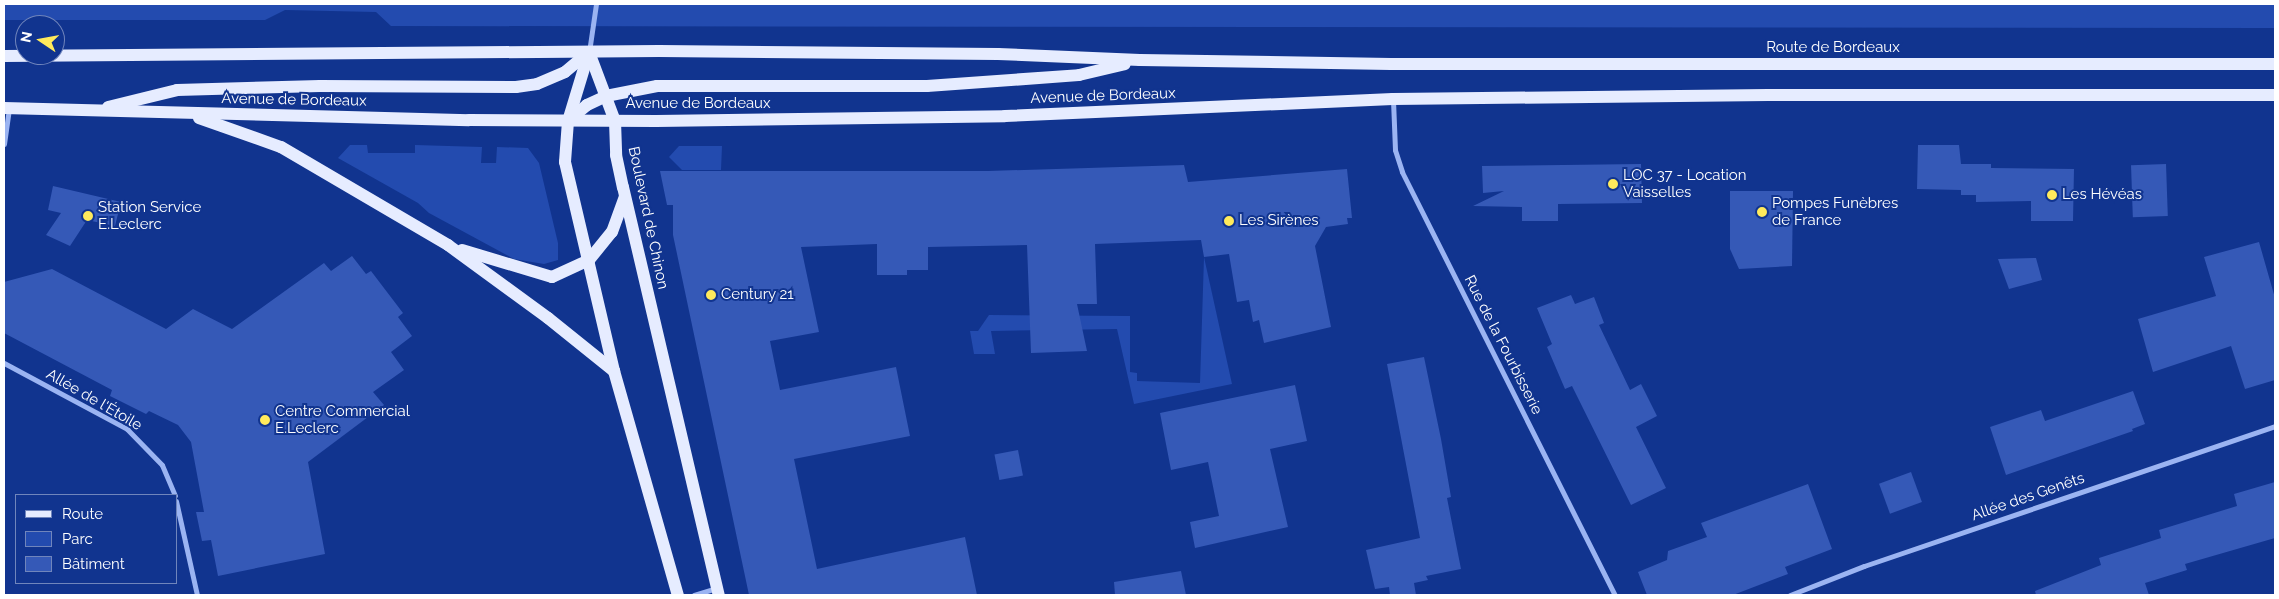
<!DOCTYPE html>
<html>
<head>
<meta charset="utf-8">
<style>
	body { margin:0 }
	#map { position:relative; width:2279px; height:599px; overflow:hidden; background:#11348f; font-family:Raleway,sans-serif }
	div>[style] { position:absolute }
	.green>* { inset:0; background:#234baf }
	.building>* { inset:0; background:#3559b7; transform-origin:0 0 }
	.street>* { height:5px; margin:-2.5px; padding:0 2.5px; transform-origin:2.5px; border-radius:2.5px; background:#9bb4f2 }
	.primary>* { height:12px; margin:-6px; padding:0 6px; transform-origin:6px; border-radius:6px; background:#e6ecff }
	.dots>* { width:14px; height:14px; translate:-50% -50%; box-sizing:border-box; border:2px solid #11348f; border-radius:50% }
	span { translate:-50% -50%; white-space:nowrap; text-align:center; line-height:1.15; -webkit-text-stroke:4px #11348f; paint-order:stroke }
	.street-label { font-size:15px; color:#fff }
	.poi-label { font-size:15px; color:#fff }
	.left { translate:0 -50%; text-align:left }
	.frame { position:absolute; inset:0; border:5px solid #fff; pointer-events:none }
	.legend { position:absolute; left:15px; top:494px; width:162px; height:90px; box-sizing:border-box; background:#11348f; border:1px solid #7085bc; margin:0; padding:6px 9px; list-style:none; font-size:15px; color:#fff }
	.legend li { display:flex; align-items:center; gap:10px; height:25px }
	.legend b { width:25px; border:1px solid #7085bc }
	.north { position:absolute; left:15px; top:15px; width:50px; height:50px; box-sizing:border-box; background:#11348f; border:1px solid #7085bc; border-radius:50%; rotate:282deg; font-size:14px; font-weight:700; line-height:20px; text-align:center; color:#fff }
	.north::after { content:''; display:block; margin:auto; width:18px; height:22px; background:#ffea5c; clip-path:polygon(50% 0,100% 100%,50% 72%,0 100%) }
</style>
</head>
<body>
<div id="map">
	<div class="green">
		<i style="clip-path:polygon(4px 4px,2275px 4px,2275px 28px,391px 26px,376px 12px,285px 10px,265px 20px,4px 20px)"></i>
		<i style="clip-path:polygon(350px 145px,367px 145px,368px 153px,415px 153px,415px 145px,482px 147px,481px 163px,496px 163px,497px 147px,528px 148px,539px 163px,558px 243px,558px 260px,544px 264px,514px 259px,429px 213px,418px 203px,338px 158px)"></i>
		<i style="clip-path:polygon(679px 146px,722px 146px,721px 170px,682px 170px,669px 157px)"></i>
		<i style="clip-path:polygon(1204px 257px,1232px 384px,1134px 404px,1117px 329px,991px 331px,995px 354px,974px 354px,970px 331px,978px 331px,989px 315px,1130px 316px,1130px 372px,1137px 373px,1137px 381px,1200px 383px)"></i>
	</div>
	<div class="building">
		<i style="clip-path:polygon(1918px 145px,1959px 145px,1961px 164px,1991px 164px,1991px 168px,2074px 169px,2073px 221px,2031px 221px,2031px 201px,1976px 202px,1976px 195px,1961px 195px,1961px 190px,1917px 189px)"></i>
		<i style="clip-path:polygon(1641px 164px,1642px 203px,1558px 204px,1558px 221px,1522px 221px,1522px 207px,1473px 206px,1504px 191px,1483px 193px,1482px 166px)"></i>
		<i style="left:2166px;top:164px;width:52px;height:35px;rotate:88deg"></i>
		<i style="clip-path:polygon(1184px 165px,1188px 182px,1347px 169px,1352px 218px,1347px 218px,1348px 224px,1326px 227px,1315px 246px,1331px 327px,1264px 343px,1259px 320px,1253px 322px,1249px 300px,1237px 302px,1229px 254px,1204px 257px,1201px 240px,1095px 244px,1097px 304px,1077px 304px,1087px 351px,1031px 353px,1027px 245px,928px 247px,928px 270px,907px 270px,907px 275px,877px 275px,877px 244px,801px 247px,819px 332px,770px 341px,780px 390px,896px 367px,910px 436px,794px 459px,817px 569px,965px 537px,977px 595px,749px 595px,673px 235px,673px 205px,667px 205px,660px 171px,988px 171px)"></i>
		<i style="clip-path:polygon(53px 186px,121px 202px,115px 226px,87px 220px,70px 246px,46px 235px,61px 213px,48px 210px)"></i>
		<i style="clip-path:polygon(1730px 191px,1793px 191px,1792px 266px,1739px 269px,1730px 249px)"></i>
		<i style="clip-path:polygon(2259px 242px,2275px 298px,2275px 380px,2245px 389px,2231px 346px,2153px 372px,2138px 319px,2216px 296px,2204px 257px)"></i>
		<i style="clip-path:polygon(352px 256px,366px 274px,371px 271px,403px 313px,398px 317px,412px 336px,391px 352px,404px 370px,373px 392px,384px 405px,308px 462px,325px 554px,218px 576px,211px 540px,202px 541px,196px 512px,204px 512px,191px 442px,178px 425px,149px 411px,146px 414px,110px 396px,112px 390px,4px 333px,4px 282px,52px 269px,166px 329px,193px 309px,232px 329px,324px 263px,331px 271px)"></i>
		<i style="clip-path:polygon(2036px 258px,2042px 280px,2009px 289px,1998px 259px)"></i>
		<i style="clip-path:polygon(1571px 295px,1575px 304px,1594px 297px,1604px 323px,1599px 325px,1630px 390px,1641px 384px,1657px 416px,1636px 427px,1666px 488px,1631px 505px,1572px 386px,1565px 389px,1547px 347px,1552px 344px,1537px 308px)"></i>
		<i style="clip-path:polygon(1424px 357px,1441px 439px,1451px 497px,1447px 498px,1461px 569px,1426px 576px,1428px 580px,1414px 583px,1416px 595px,1390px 595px,1389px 587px,1375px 589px,1366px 550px,1420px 538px,1387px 364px)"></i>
		<i style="clip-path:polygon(1295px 385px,1307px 441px,1270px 449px,1288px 527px,1195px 548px,1190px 522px,1219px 516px,1208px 462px,1171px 470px,1160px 413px)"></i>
		<i style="clip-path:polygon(2133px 391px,2145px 424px,2132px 429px,2133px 431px,2006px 475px,1990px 427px,2041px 410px,2045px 421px)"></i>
		<i style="left:1018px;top:450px;width:26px;height:24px;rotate:79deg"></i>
		<i style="left:1911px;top:472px;width:32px;height:34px;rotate:70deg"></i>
		<i style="clip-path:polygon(2275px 482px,2275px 538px,2185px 564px,2187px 570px,2145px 583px,2149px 595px,2036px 595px,2035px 591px,2101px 565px,2099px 558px,2161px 538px,2159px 530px,2237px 506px,2234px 494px)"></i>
		<i style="clip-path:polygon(1808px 484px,1832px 549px,1785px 567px,1788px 574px,1733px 595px,1647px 595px,1638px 572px,1667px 560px,1668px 551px,1707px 537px,1701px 523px)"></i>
		<i style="clip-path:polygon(1181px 571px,1186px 595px,1115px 595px,1114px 582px)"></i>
	</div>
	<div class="street">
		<i style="left:589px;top:52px;width:49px;rotate:-81.7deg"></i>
		<i style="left:1393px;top:100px;width:50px;rotate:87.7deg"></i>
		<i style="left:1395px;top:150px;width:23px;rotate:72deg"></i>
		<i style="left:1402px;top:172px;width:474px;rotate:63.3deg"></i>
		<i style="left:4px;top:144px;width:34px;rotate:-82deg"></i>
		<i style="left:4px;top:363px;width:140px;rotate:28.2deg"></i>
		<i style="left:127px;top:429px;width:50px;rotate:45.8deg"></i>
		<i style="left:162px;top:465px;width:33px;rotate:67deg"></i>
		<i style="left:176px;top:501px;width:96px;rotate:77.4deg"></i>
		<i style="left:694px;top:595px;width:24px;rotate:-17deg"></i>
		<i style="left:1790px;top:595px;width:79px;rotate:-21.4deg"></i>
		<i style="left:1864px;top:566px;width:434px;rotate:-18.8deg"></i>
	</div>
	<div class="primary">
		<i style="left:589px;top:52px;width:72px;rotate:106.9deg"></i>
		<i style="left:568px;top:121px;width:41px;rotate:94.2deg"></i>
		<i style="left:565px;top:162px;width:215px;rotate:76.8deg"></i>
		<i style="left:614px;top:371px;width:233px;rotate:74.1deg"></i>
		<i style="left:589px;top:52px;width:74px;rotate:69.4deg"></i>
		<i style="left:615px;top:121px;width:34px;rotate:88deg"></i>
		<i style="left:616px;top:155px;width:33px;rotate:78deg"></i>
		<i style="left:623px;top:187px;width:419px;rotate:76.8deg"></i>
		<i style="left:4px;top:56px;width:655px;rotate:-0.44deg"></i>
		<i style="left:659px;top:51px;width:339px;rotate:0.5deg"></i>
		<i style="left:998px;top:54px;width:142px;rotate:2.4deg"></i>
		<i style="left:1140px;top:60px;width:251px;rotate:0.9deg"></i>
		<i style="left:1391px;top:64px;width:884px"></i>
		<i style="left:108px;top:107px;width:71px;rotate:-13.8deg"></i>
		<i style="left:177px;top:90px;width:143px;rotate:-1.6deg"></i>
		<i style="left:320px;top:86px;width:196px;rotate:0.3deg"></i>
		<i style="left:516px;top:87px;width:21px;rotate:-8deg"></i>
		<i style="left:537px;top:84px;width:30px;rotate:-23deg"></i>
		<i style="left:565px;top:72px;width:31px;rotate:-40deg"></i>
		<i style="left:4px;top:108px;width:465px;rotate:1.5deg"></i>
		<i style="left:469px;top:120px;width:187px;rotate:0.3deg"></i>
		<i style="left:656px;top:121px;width:349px;rotate:-0.8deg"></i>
		<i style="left:1005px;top:116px;width:388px;rotate:-2.5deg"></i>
		<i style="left:1393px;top:99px;width:375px;rotate:-0.6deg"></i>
		<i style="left:1768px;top:95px;width:507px"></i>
		<i style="left:199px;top:118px;width:87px;rotate:19.5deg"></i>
		<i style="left:281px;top:147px;width:194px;rotate:30.4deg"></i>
		<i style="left:448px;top:245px;width:124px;rotate:36.1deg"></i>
		<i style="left:548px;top:318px;width:85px;rotate:38.8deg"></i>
		<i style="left:568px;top:121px;width:25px;rotate:-40deg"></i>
		<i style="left:587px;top:105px;width:21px;rotate:-25deg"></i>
		<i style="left:606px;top:96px;width:52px;rotate:-11.1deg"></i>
		<i style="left:657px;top:86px;width:270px"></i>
		<i style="left:927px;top:86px;width:152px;rotate:-4.1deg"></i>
		<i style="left:1079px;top:75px;width:47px;rotate:-13.4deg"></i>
		<i style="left:462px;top:250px;width:94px;rotate:16.7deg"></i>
		<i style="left:552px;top:277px;width:41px;rotate:-24.7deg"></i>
		<i style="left:589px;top:260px;width:36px;rotate:-51deg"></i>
		<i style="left:612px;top:232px;width:37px;rotate:-70deg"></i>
	</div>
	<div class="dots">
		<i style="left:1613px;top:184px;background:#ffea5c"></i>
		<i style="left:2052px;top:195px;background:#ffea5c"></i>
		<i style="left:1762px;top:212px;background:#ffea5c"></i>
		<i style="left:88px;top:216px;background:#ffea5c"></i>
		<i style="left:1229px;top:221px;background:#ffea5c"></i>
		<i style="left:711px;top:295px;background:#ffea5c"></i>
		<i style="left:265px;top:420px;background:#ffea5c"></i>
	</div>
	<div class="street-label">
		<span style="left:1833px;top:48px">Route de Bordeaux</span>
		<span style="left:1103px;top:96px;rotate:-2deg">Avenue de Bordeaux</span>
		<span style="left:294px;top:100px;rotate:1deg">Avenue de Bordeaux</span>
		<span style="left:698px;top:104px">Avenue de Bordeaux</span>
		<span style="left:648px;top:218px;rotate:78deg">Boulevard de Chinon</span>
		<span style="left:1503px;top:345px;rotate:63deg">Rue de la Fourbisserie</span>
		<span style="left:94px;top:400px;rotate:30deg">Allée de l'Étoile</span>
		<span style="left:2028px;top:497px;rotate:-19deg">Allée des Genêts</span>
	</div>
	<div class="poi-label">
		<span class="left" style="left:1623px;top:184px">LOC 37 - Location<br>Vaisselles</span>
		<span class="left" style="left:2062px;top:195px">Les Hévéas</span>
		<span class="left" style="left:1772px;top:212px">Pompes Funèbres<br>de France</span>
		<span class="left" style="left:98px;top:216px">Station Service<br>E.Leclerc</span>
		<span class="left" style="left:1239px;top:221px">Les Sirènes</span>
		<span class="left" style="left:721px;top:295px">Century 21</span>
		<span class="left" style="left:275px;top:420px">Centre Commercial<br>E.Leclerc</span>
	</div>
	<div class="frame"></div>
	<ul class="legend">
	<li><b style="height:6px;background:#e6ecff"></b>Route</li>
	<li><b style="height:14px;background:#234baf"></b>Parc</li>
	<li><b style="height:14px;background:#3559b7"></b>Bâtiment</li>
	</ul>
	<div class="north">N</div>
</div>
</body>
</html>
